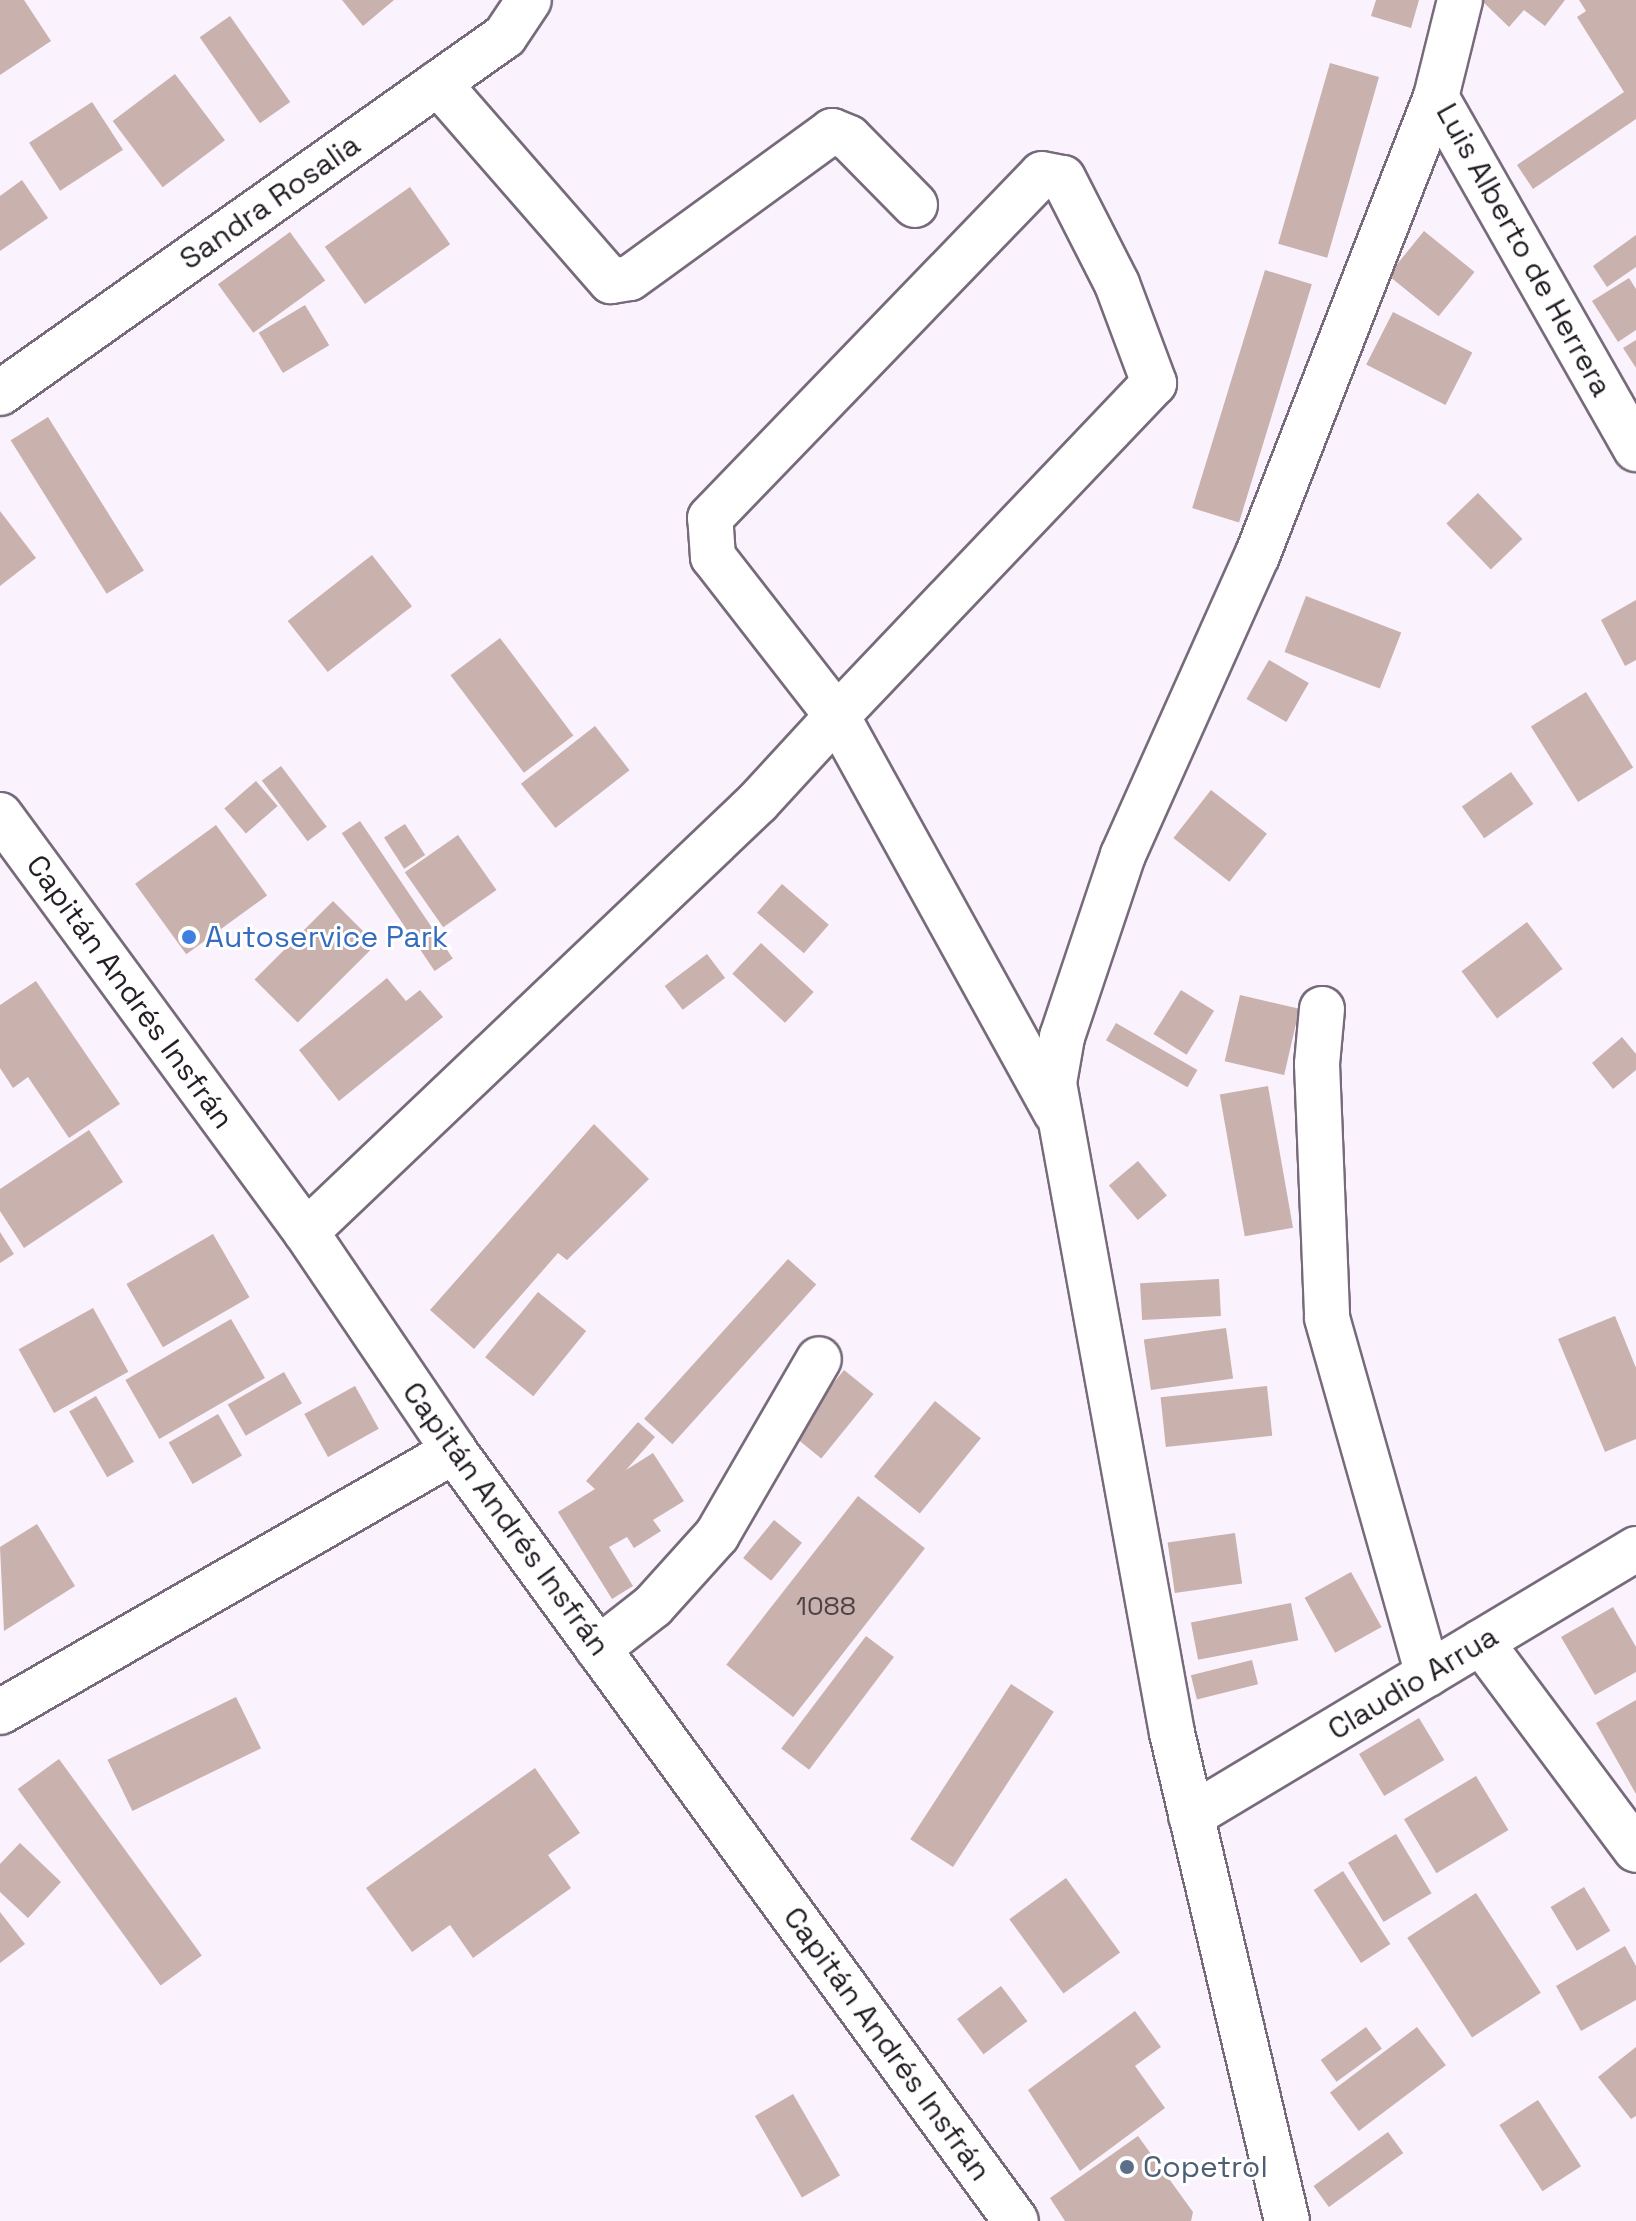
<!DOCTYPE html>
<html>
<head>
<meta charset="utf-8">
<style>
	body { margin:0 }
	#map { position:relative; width:1636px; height:2221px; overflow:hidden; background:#faf2fd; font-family:"Space Grotesk",sans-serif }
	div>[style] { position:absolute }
	.building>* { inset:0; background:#c9b1ad; transform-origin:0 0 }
	.roads { filter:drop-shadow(2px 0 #776b7b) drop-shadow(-2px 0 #776b7b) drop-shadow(0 2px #776b7b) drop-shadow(0 -2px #776b7b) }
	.minor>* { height:44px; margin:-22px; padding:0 22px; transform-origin:22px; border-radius:22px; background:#fff }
	.major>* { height:44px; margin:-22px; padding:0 22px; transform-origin:22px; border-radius:22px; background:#fff }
	.dots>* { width:22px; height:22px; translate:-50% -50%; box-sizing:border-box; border:4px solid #fff; border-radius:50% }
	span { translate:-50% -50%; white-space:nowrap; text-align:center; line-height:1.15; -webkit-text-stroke:6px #fff; paint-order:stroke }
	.number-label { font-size:26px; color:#4d4347 }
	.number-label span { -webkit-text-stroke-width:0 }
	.street-label { font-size:30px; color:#241e25 }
	.shop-label { font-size:30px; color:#366cbe }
	.left { translate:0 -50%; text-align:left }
	.service-label { font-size:30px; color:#4e5e75 }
</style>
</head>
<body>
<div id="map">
	<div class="building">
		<i style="clip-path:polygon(0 0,24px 0,51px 41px,0 75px)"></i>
		<i style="clip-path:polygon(342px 0,394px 0,363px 26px)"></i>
		<i style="clip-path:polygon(1376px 0,1419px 0,1411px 28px,1371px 16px)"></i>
		<i style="clip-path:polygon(1481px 0,1565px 0,1545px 26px,1524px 10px,1509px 27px)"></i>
		<i style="clip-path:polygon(1579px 0,1636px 0,1636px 119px,1533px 189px,1517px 165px,1624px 92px,1577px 17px,1586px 11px)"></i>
		<i style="left:230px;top:16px;width:105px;height:37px;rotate:55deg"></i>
		<i style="left:1330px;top:63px;width:51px;height:188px;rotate:16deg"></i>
		<i style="left:175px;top:74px;width:83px;height:78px;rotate:53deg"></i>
		<i style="left:92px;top:102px;width:57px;height:75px;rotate:57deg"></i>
		<i style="clip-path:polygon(22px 180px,48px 218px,0 251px,0 196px)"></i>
		<i style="left:410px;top:187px;width:70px;height:104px;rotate:55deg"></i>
		<i style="left:1424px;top:231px;width:65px;height:57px;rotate:39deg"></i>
		<i style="left:290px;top:232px;width:60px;height:89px;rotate:54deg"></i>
		<i style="clip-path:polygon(1636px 235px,1636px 267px,1607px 287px,1593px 266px)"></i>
		<i style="left:1265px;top:270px;width:49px;height:249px;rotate:17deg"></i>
		<i style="clip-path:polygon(1629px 278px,1636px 289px,1636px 330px,1618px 342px,1592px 301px)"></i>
		<i style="left:305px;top:305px;width:47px;height:54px;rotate:59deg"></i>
		<i style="left:1393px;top:312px;width:89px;height:59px;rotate:27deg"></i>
		<i style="clip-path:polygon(1636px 340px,1636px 368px,1623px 348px)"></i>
		<i style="left:48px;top:417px;width:181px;height:44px;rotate:58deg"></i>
		<i style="left:1478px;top:493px;width:64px;height:44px;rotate:46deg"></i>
		<i style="clip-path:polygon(0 511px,36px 558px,0 586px)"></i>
		<i style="left:372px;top:555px;width:65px;height:107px;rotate:52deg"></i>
		<i style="left:1306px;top:596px;width:102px;height:60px;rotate:21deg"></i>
		<i style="clip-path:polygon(1636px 600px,1636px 660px,1625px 666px,1601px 620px)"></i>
		<i style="left:500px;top:638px;width:122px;height:62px;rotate:53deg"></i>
		<i style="left:1269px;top:660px;width:46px;height:45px;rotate:30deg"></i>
		<i style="left:1586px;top:692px;width:89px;height:65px;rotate:58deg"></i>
		<i style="left:595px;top:726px;width:56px;height:94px;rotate:52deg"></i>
		<i style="left:281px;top:766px;width:76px;height:24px;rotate:53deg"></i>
		<i style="left:1511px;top:772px;width:39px;height:60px;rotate:55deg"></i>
		<i style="left:256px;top:781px;width:33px;height:42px;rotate:49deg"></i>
		<i style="left:1211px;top:790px;width:71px;height:61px;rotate:38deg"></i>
		<i style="left:360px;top:821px;width:166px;height:22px;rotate:56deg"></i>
		<i style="left:405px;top:824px;width:37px;height:25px;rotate:57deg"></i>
		<i style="left:216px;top:825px;width:87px;height:100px;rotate:54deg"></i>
		<i style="left:458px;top:835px;width:67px;height:65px;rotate:55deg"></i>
		<i style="left:782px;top:884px;width:62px;height:38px;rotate:41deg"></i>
		<i style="left:333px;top:901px;width:61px;height:111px;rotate:45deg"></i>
		<i style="left:1527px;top:922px;width:59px;height:82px;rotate:53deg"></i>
		<i style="left:761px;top:943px;width:72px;height:42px;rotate:43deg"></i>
		<i style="left:707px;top:954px;width:30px;height:53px;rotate:53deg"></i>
		<i style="clip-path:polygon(387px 978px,406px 1001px,420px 990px,443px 1017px,339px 1101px,299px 1050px)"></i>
		<i style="clip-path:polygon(36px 981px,120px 1104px,69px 1138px,28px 1077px,13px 1088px,0 1068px,0 1005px)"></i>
		<i style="left:1181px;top:990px;width:39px;height:52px;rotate:32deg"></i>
		<i style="left:1240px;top:995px;width:61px;height:68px;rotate:13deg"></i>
		<i style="left:1116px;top:1023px;width:94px;height:20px;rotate:30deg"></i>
		<i style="clip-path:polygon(1622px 1037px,1636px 1054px,1636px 1070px,1613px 1089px,1592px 1063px)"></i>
		<i style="left:1268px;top:1086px;width:144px;height:49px;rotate:80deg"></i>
		<i style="clip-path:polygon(594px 1124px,649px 1179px,567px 1260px,558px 1253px,474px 1349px,430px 1310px)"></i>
		<i style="clip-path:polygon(89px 1130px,123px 1182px,24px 1248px,0 1211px,0 1189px)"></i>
		<i style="left:1138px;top:1161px;width:45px;height:38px;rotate:50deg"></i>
		<i style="clip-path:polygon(0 1232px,14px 1254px,0 1263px)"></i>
		<i style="left:213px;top:1234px;width:73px;height:100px;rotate:60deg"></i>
		<i style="left:788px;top:1259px;width:38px;height:215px;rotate:42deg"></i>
		<i style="left:1219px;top:1279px;width:37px;height:79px;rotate:87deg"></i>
		<i style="left:538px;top:1292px;width:62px;height:84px;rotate:39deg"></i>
		<i style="left:93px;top:1308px;width:73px;height:85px;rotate:61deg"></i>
		<i style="clip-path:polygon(1615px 1316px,1636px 1368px,1636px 1439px,1605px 1452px,1558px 1339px)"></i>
		<i style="left:231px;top:1319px;width:68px;height:122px;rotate:60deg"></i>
		<i style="left:1226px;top:1328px;width:51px;height:83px;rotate:82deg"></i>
		<i style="left:844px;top:1370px;width:38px;height:83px;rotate:39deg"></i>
		<i style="left:284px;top:1372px;width:36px;height:65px;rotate:60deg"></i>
		<i style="left:355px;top:1386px;width:49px;height:58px;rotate:61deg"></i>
		<i style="left:1267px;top:1386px;width:50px;height:107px;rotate:84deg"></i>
		<i style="left:96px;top:1396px;width:76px;height:31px;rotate:60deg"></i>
		<i style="left:935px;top:1401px;width:59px;height:97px;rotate:39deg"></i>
		<i style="left:218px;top:1414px;width:48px;height:57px;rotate:60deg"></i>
		<i style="clip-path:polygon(638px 1422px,655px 1437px,626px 1470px,653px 1453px,684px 1501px,653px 1520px,661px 1531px,634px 1548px,627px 1537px,609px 1547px,633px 1586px,612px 1599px,558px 1512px,595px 1489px,586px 1481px)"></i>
		<i style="left:858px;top:1496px;width:85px;height:214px;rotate:38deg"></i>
		<i style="left:774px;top:1520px;width:36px;height:49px;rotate:39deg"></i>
		<i style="clip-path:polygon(37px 1524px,75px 1586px,4px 1631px,0 1547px)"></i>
		<i style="left:1235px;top:1533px;width:51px;height:68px;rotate:82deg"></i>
		<i style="left:1351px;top:1572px;width:63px;height:53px;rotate:61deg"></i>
		<i style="left:1291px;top:1603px;width:38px;height:102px;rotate:79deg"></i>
		<i style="clip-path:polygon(1613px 1607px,1636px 1647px,1636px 1672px,1595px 1695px,1561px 1637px)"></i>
		<i style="left:866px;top:1636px;width:35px;height:141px;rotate:37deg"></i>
		<i style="left:1252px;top:1660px;width:25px;height:63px;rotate:76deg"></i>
		<i style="left:1011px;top:1684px;width:51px;height:185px;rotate:33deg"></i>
		<i style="left:236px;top:1697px;width:57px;height:143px;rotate:64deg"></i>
		<i style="clip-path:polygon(1636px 1700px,1636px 1794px,1596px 1723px)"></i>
		<i style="left:1419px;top:1718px;width:49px;height:70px;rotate:59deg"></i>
		<i style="left:59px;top:1759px;width:243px;height:51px;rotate:54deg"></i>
		<i style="clip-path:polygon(535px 1768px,580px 1833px,548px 1855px,571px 1888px,473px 1958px,450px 1925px,412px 1952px,366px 1888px)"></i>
		<i style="left:1476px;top:1776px;width:63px;height:84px;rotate:59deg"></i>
		<i style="left:1396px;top:1834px;width:69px;height:56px;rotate:59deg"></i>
		<i style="clip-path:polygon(20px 1843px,61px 1882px,28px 1918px,0 1892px,0 1864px)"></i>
		<i style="left:1343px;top:1871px;width:87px;height:35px;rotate:57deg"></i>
		<i style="left:1066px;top:1878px;width:92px;height:70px;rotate:54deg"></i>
		<i style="left:1584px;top:1887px;width:51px;height:39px;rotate:59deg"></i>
		<i style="left:1476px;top:1893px;width:119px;height:82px;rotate:57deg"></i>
		<i style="clip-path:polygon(0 1912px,25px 1944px,0 1963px)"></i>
		<i style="clip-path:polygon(1625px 1946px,1636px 1966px,1636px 2000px,1581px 2031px,1556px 1986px)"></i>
		<i style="left:1001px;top:1986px;width:44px;height:55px;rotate:53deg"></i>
		<i style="clip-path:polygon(1135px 2011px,1161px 2047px,1135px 2066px,1165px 2108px,1080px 2171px,1028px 2090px)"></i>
		<i style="left:1366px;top:2027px;width:27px;height:56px;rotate:54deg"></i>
		<i style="left:1417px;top:2027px;width:48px;height:109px;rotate:53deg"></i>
		<i style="clip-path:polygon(1636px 2047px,1636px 2116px,1631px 2119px,1598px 2077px)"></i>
		<i style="left:793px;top:2094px;width:94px;height:44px;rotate:60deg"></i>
		<i style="left:1538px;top:2100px;width:79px;height:46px;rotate:57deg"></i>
		<i style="left:1388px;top:2132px;width:26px;height:92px;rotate:54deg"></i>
		<i style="clip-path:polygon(1138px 2136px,1193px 2212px,1191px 2221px,1065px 2221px,1050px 2198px)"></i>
	</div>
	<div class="roads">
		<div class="minor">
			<i style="left:438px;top:83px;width:263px;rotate:48.9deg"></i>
			<i style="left:611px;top:281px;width:19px;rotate:-9deg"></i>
			<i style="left:630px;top:278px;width:250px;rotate:-36deg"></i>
			<i style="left:832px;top:131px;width:18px;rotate:22deg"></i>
			<i style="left:849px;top:138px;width:94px;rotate:45.4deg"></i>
			<i style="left:1436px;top:97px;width:405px;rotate:60.4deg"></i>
			<i style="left:1042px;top:174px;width:21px;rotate:11deg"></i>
			<i style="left:1063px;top:178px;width:119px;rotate:63deg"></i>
			<i style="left:1117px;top:284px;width:106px;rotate:69.5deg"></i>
			<i style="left:1154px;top:383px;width:460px;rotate:133.6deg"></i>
			<i style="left:837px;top:716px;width:202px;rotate:-127.9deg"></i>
			<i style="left:713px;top:557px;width:39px;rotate:-94deg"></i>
			<i style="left:710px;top:518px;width:478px;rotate:-46deg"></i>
			<i style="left:0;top:393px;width:618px;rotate:-35.26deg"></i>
			<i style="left:505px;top:36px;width:43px;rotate:-56.3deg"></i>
			<i style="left:1322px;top:1009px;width:55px;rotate:95.2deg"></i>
			<i style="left:1317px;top:1064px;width:254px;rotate:87.7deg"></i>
			<i style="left:1327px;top:1318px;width:370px;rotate:74.2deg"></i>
			<i style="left:306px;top:1232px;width:624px;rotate:-43.57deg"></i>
			<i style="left:758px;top:802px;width:117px;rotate:-47.4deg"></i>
			<i style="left:837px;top:716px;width:453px;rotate:61.1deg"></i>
			<i style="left:1481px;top:1642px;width:259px;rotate:53.3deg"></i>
			<i style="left:598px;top:1649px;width:70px;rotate:-38deg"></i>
			<i style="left:653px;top:1606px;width:96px;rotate:-48deg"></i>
			<i style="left:717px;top:1535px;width:203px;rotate:-59.9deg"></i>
			<i style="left:0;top:1712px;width:524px;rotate:-29.89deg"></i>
			<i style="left:1191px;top:1816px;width:519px;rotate:-30.96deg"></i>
			<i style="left:1287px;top:2221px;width:501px;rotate:-103.26deg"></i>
			<i style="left:1172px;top:1733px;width:661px;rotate:-100.29deg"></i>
			<i style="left:1054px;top:1083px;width:47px;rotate:-80.1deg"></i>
			<i style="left:1062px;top:1037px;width:192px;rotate:-71.5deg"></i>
			<i style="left:1123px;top:855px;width:328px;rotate:-65.9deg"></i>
			<i style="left:1257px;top:556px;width:493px;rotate:-68.7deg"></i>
			<i style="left:1436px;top:97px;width:100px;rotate:-76.1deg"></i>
		</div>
		<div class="major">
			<i style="left:0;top:815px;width:517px;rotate:53.73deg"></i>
			<i style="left:306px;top:1232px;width:264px;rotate:55.9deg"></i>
			<i style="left:454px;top:1451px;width:953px;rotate:53.88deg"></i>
		</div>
	</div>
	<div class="dots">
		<i style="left:189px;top:937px;background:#3f7fe0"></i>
		<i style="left:1127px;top:2167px;background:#5c6f8a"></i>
	</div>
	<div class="number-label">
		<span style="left:826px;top:1607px">1088</span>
	</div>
	<div class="street-label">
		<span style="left:270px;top:202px;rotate:-35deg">Sandra Rosalia</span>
		<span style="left:1524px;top:250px;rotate:61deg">Luis Alberto de Herrera</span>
		<span style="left:130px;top:992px;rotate:54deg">Capitán Andrés Insfrán</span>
		<span style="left:506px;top:1519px;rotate:54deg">Capitán Andrés Insfrán</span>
		<span style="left:1413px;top:1683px;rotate:-31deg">Claudio Arrua</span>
		<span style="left:887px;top:2044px;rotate:54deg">Capitán Andrés Insfrán</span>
	</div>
	<div class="shop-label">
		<span class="left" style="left:205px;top:937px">Autoservice Park</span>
	</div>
	<div class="service-label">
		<span class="left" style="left:1143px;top:2167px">Copetrol</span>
	</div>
</div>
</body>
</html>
